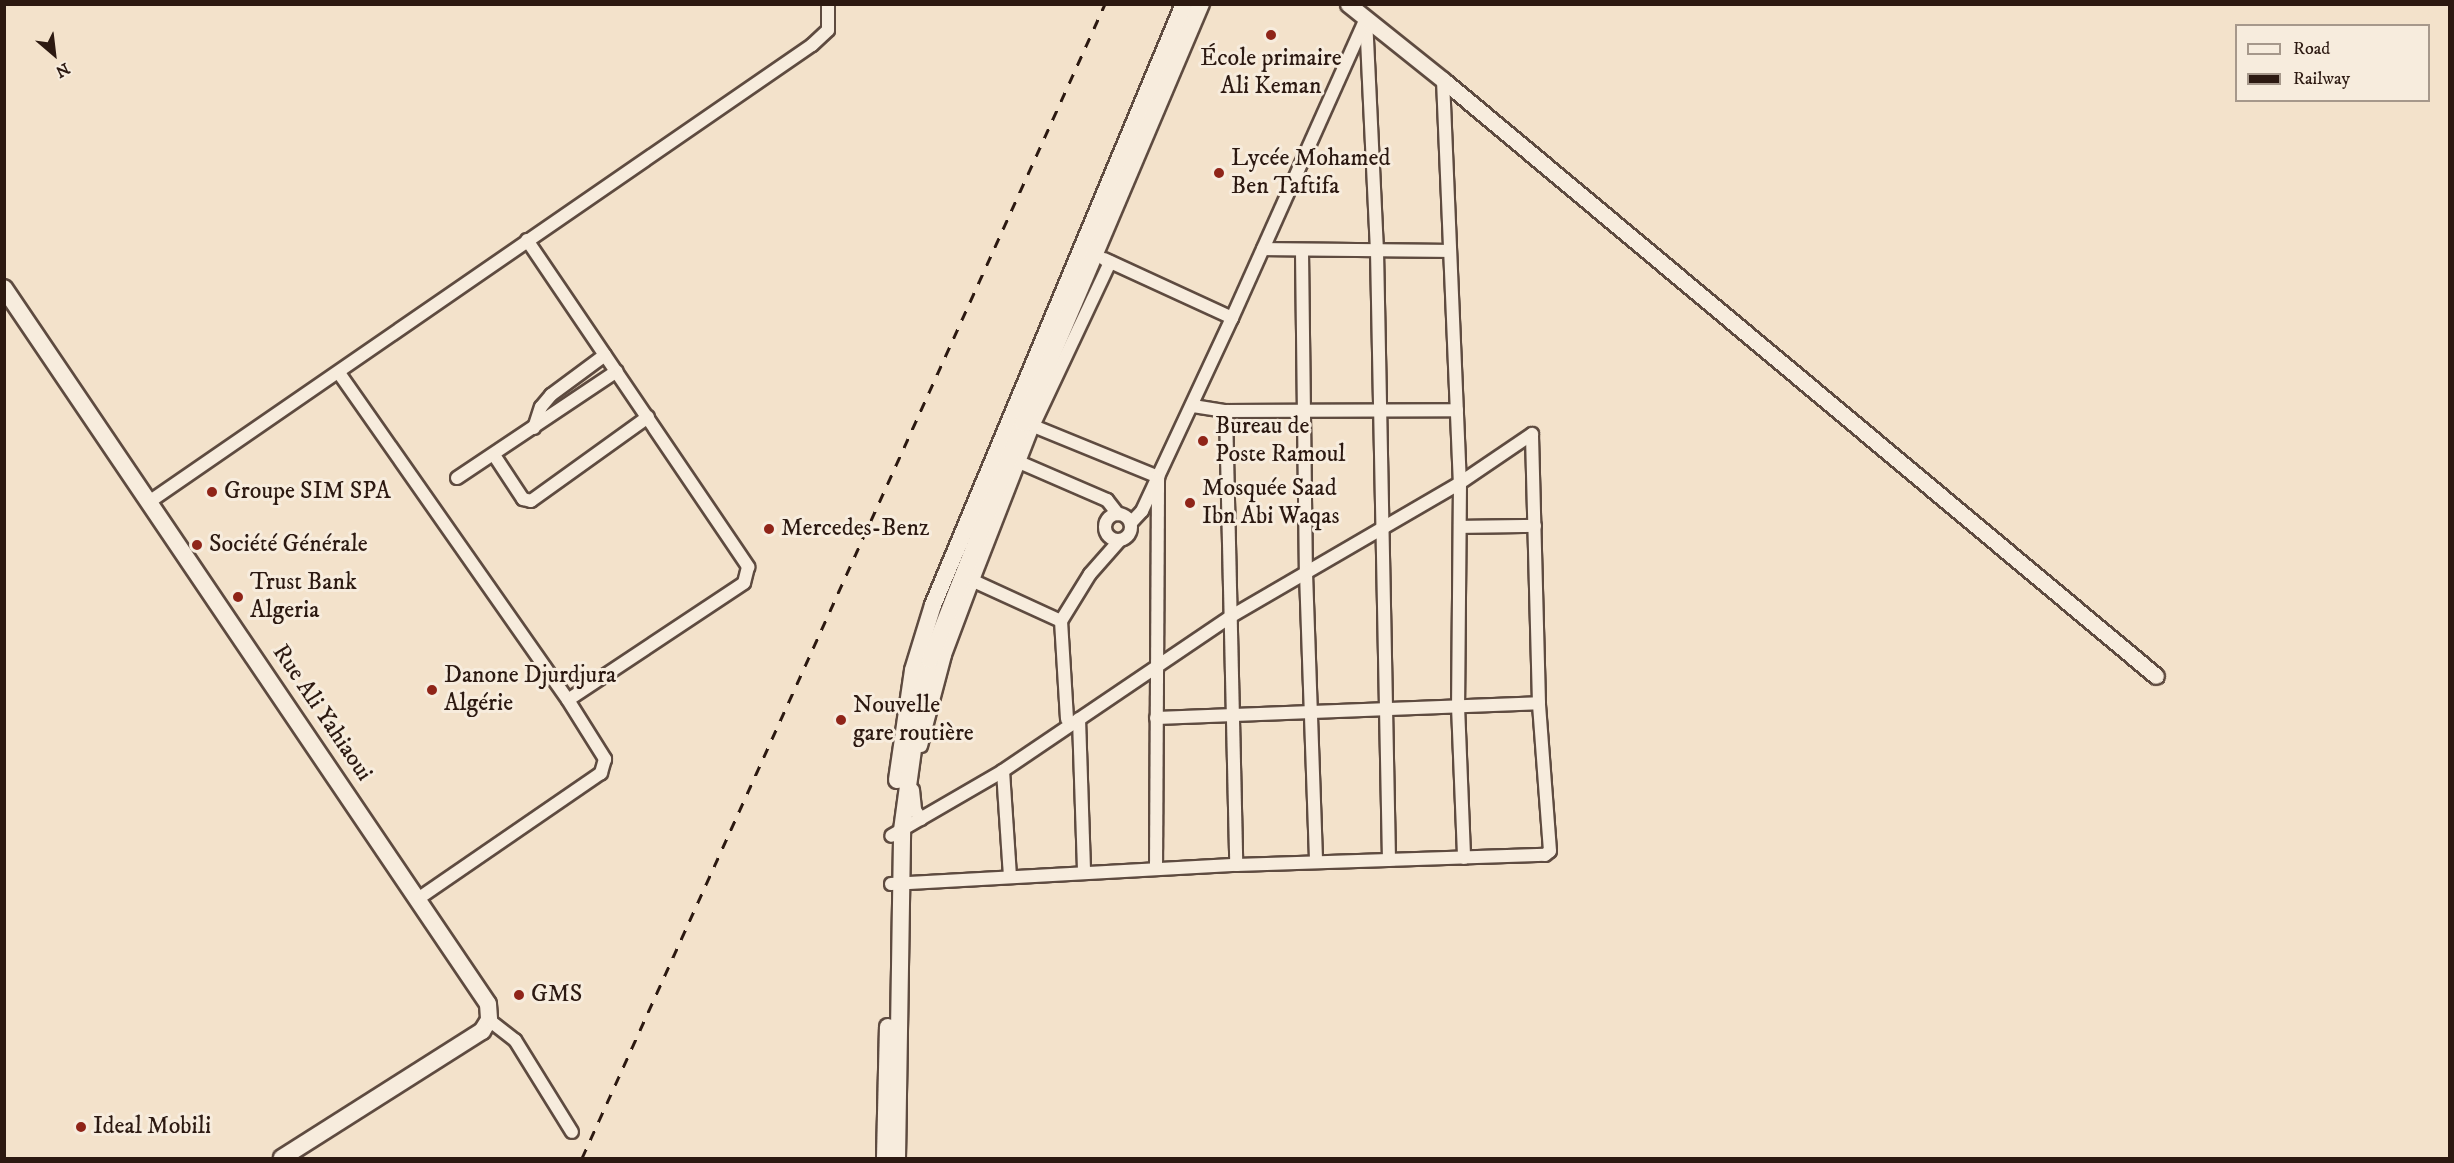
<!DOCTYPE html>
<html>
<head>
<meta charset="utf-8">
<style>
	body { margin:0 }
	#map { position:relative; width:2454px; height:1163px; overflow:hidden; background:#f3e2cb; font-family:"IM FELL DW Pica",serif }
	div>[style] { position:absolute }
	.roads { filter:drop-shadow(2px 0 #5e4b40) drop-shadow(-2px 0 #5e4b40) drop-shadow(0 2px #5e4b40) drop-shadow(0 -2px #5e4b40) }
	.minor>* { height:12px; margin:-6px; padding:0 6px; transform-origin:6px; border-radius:6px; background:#f7ecdd }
	.minor>.ring { margin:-6px; padding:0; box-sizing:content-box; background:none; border:12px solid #f7ecdd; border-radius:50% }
	.tertiary>* { height:15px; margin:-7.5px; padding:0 7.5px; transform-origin:7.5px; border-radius:7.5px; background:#f7ecdd }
	.secondary>* { height:16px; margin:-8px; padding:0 8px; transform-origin:8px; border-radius:8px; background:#f7ecdd }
	.rail>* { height:3px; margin-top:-1.5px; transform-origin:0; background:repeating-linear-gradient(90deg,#2c1911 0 10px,transparent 0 20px) }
	.dots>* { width:16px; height:16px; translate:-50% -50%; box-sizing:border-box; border:3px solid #f7ecdd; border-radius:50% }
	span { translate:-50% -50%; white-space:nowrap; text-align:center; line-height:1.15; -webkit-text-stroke:6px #f7ecdd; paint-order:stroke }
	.poi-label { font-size:24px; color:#2c1911 }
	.left { translate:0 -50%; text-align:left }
	.street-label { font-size:24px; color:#2c1911 }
	.frame { position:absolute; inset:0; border:6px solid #2c1911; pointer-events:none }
	.legend { position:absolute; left:2235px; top:24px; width:195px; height:78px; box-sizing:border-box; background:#f7ecdd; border:2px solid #a6988b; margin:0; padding:8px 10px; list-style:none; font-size:18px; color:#2c1911 }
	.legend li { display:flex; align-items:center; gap:12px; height:30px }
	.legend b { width:30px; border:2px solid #a6988b }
	.north { position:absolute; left:24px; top:24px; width:60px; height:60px; -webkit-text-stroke:4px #f7ecdd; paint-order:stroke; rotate:152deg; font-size:16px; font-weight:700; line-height:24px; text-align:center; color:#2c1911 }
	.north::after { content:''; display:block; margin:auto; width:21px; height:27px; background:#2c1911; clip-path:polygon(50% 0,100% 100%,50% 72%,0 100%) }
</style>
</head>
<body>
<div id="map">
	<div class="roads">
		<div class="minor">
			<i style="left:1366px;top:18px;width:233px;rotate:87.3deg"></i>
			<i style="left:1377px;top:251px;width:609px;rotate:88.87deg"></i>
			<i style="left:1443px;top:80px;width:403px;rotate:87.6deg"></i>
			<i style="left:1460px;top:483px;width:223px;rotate:90.5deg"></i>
			<i style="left:1458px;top:706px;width:152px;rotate:87.7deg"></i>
			<i style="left:527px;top:240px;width:395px;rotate:55.9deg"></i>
			<i style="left:748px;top:567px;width:16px;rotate:104deg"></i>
			<i style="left:744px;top:583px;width:211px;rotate:146.4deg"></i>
			<i style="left:1263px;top:249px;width:187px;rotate:0.6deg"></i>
			<i style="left:1302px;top:252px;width:321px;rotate:89.3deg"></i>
			<i style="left:1306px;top:573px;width:289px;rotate:88deg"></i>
			<i style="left:1104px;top:259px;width:141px;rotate:24.7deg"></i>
			<i style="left:1232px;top:318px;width:213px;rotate:115deg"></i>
			<i style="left:1142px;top:511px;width:16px;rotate:133deg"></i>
			<i style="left:1232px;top:318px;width:326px;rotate:-65.9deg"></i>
			<i style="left:339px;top:373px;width:399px;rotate:55deg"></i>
			<i style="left:568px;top:700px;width:70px;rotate:57.9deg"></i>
			<i style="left:605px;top:759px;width:15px;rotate:106deg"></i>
			<i style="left:601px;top:773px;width:221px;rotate:145.5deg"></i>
			<i style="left:1193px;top:406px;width:33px;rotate:9deg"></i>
			<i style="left:1226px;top:411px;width:231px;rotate:-0.2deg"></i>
			<i style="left:1226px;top:411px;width:454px;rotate:88.7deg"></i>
			<i style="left:1026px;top:423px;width:143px;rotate:22.2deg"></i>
			<i style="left:534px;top:428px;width:22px;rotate:-72deg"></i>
			<i style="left:541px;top:407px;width:16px;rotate:-50deg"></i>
			<i style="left:551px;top:395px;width:67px;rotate:-36.5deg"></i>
			<i style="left:494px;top:455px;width:53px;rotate:56.6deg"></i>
			<i style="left:523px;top:499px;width:8px;rotate:14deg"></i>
			<i style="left:531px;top:501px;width:144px;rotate:-35.7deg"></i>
			<i style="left:1019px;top:462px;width:96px;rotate:23.4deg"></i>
			<i style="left:1107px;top:500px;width:18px;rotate:52deg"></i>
			<i style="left:457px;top:478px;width:192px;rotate:-33.8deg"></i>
			<i style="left:149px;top:502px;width:805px;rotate:-34.58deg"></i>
			<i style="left:812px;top:45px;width:22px;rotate:-43deg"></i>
			<i style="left:828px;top:30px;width:26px;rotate:-90deg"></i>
			<i class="ring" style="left:1105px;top:514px;width:14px;height:14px"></i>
			<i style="left:1460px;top:527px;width:75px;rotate:-0.8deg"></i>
			<i style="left:967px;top:578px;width:103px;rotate:24.6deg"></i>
			<i style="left:1156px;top:718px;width:383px;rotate:-2.2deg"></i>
			<i style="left:1067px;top:719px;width:98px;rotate:-93.5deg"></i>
			<i style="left:1061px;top:621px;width:55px;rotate:-58.3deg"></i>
			<i style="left:1090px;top:574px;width:45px;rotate:-48.6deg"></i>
			<i style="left:1079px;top:719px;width:154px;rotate:88.1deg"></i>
			<i style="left:921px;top:746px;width:94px;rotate:-75.2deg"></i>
			<i style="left:945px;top:655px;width:80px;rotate:-69.5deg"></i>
			<i style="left:973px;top:580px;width:165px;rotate:-68.7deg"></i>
			<i style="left:1033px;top:426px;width:181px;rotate:-64.8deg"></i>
			<i style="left:1003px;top:771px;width:106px;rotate:86.2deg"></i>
			<i style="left:913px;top:790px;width:20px;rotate:84deg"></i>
			<i style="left:915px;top:810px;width:11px;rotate:56deg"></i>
			<i style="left:1156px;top:869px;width:392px;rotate:-89.7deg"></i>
			<i style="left:891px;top:884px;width:346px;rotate:-3.2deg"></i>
			<i style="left:1236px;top:865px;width:309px;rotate:-1.9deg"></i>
			<i style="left:1545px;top:855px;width:6px;rotate:-39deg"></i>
			<i style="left:1550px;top:851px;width:148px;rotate:-94.3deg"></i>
			<i style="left:1539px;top:703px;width:269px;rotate:-91.5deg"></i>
			<i style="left:1532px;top:434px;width:87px;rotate:145.8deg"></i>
			<i style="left:1460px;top:483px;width:263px;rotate:149.8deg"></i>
			<i style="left:1233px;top:615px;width:278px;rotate:145.9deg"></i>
			<i style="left:1003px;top:771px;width:129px;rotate:149.9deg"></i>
			<i style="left:489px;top:1020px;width:33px;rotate:38deg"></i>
			<i style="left:515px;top:1040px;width:108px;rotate:58.2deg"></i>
		</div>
		<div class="tertiary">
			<i style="left:1348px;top:4px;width:122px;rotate:38.7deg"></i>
			<i style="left:1443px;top:80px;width:929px;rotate:39.89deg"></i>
		</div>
		<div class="secondary">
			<i style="left:4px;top:288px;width:864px;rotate:55.94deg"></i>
			<i style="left:488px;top:1004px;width:16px;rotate:86deg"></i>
			<i style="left:489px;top:1020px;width:13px;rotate:122deg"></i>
			<i style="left:482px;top:1031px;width:237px;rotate:147.6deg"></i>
			<i style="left:897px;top:780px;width:111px;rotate:-81.7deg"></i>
			<i style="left:913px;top:670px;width:68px;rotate:-72.9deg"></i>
			<i style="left:933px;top:605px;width:651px;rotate:-67.33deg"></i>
			<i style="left:885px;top:1158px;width:131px;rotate:-88.7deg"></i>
			<i style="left:897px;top:1158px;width:328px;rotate:-89.1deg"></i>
			<i style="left:902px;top:830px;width:125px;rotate:-82.2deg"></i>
			<i style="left:919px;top:706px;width:47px;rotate:-76.6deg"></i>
			<i style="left:930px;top:660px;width:255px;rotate:-68.6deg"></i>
			<i style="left:1023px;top:423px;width:455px;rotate:-67deg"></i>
		</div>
	</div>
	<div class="rail">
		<i style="left:582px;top:1158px;width:1267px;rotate:-65.62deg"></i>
	</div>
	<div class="dots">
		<i style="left:1271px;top:35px;background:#8f2418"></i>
		<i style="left:1219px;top:173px;background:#8f2418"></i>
		<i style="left:1203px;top:441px;background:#8f2418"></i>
		<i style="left:212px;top:492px;background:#8f2418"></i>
		<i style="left:1190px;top:503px;background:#8f2418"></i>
		<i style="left:769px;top:529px;background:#8f2418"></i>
		<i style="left:197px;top:545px;background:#8f2418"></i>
		<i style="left:238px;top:597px;background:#8f2418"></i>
		<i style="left:432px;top:690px;background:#8f2418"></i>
		<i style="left:841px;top:720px;background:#8f2418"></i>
		<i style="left:519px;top:995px;background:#8f2418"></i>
		<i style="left:81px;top:1127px;background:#8f2418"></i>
	</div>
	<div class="poi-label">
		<span style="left:1271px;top:73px">École primaire<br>Ali Keman</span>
		<span class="left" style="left:1231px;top:173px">Lycée Mohamed<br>Ben Taftifa</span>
		<span class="left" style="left:1215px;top:441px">Bureau de<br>Poste Ramoul</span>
		<span class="left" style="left:1202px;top:503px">Mosquée Saad<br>Ibn Abi Waqas</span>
		<span class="left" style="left:224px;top:492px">Groupe SIM SPA</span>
		<span class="left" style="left:781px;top:529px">Mercedes-Benz</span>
		<span class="left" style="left:209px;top:545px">Société Générale</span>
		<span class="left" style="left:250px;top:597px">Trust Bank<br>Algeria</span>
		<span class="left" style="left:444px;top:690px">Danone Djurdjura<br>Algérie</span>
		<span class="left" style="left:853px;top:720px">Nouvelle<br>gare routière</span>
		<span class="left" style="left:531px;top:995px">GMS</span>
		<span class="left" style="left:93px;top:1127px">Ideal Mobili</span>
	</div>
	<div class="street-label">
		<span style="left:322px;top:713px;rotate:56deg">Rue Ali Yahiaoui</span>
	</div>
	<div class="frame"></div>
	<ul class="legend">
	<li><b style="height:8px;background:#f7ecdd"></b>Road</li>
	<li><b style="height:8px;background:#2c1911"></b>Railway</li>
	</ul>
	<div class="north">N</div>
</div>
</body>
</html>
